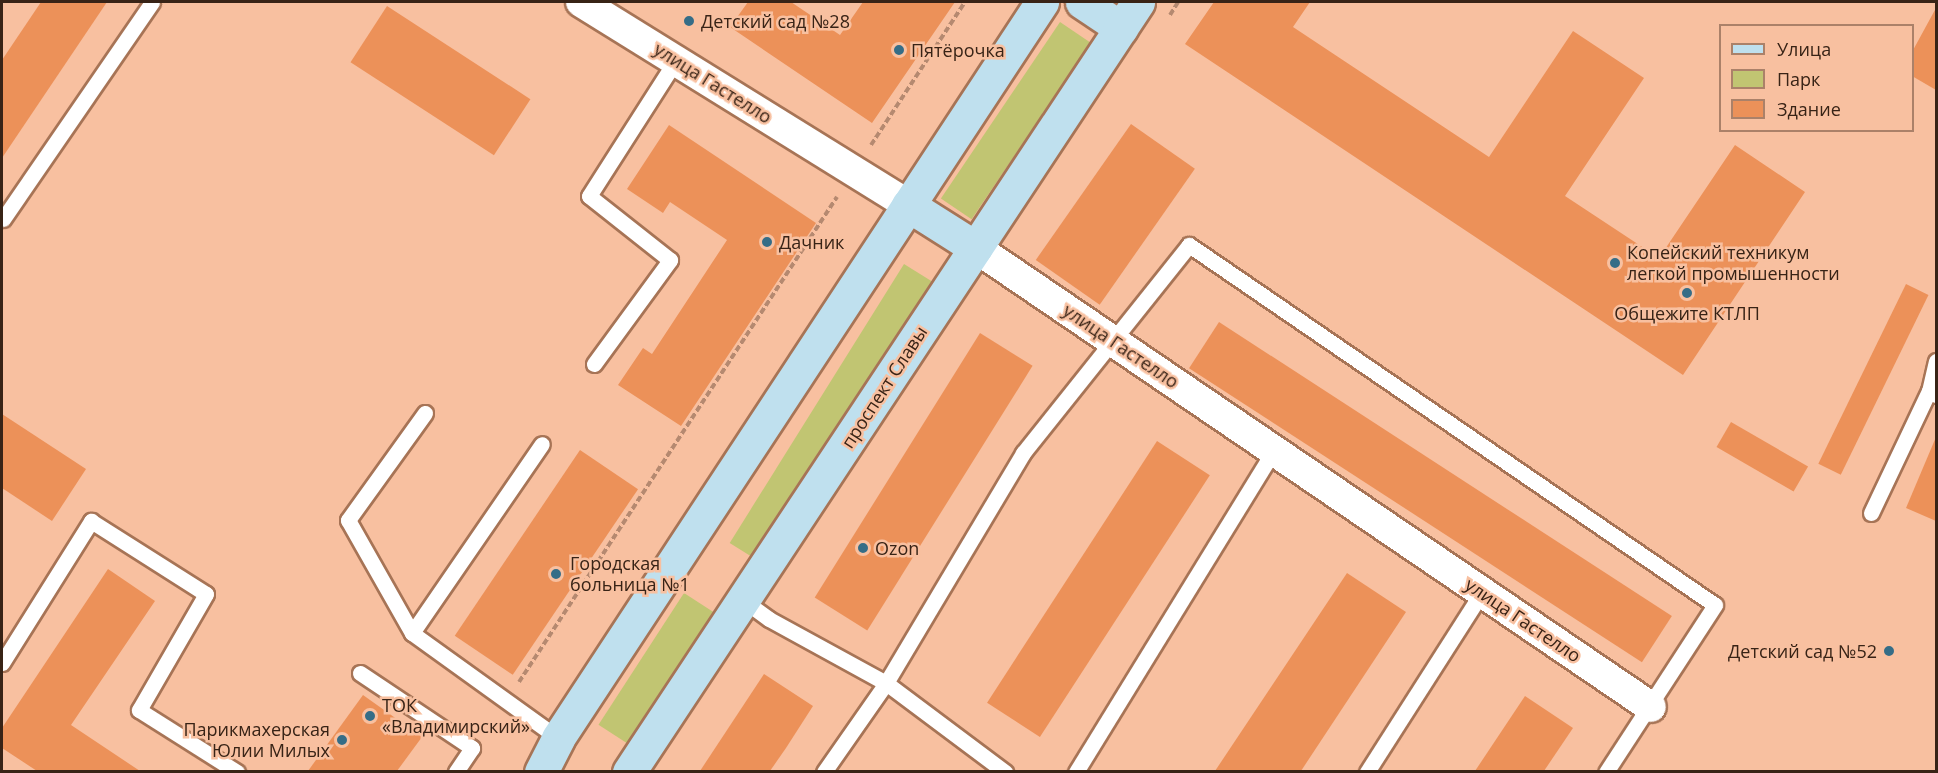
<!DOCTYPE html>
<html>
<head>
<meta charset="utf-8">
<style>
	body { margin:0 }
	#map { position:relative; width:1938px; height:773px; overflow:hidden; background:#f8c0a0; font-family:"Open Sans",sans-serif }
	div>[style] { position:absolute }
	.green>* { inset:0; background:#c1c572; transform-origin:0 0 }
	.building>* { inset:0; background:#ec9159; transform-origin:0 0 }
	.path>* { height:4px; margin-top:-2px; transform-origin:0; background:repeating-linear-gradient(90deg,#b58970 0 6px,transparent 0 9px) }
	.roads { filter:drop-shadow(2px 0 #a77456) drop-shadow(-2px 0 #a77456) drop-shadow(0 2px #a77456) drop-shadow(0 -2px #a77456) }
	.lane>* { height:15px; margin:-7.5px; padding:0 7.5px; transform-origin:7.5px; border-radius:7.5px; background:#fff }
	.street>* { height:30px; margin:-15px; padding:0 15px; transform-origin:15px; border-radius:15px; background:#fff }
	.secondary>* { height:33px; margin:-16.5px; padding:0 16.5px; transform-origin:16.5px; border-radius:16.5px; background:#bfe0ee }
	.dots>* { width:16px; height:16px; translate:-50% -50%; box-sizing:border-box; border:3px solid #f8c0a0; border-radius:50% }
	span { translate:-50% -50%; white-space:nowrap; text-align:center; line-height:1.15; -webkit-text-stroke:5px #f8c0a0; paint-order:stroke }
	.poi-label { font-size:18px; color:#382316 }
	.left { translate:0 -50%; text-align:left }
	.right { translate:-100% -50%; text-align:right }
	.street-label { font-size:18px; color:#382316 }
	.frame { position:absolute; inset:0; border:3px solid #382316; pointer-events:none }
	.legend { position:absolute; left:1719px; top:24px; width:195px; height:108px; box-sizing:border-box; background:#f8c0a0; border:2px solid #ab8169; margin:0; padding:8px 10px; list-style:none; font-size:18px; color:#382316 }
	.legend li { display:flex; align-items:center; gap:12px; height:30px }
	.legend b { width:30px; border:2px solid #ab8169 }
</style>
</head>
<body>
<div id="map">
	<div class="green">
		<i style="left:1060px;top:22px;width:37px;height:213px;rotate:34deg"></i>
		<i style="left:904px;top:264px;width:36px;height:329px;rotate:32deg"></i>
		<i style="left:684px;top:593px;width:35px;height:157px;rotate:33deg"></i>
	</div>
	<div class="building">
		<i style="clip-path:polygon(41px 2px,107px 2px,2px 158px,2px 60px)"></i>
		<i style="clip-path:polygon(748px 2px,791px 2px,840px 35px,863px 2px,955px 2px,872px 123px,730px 27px)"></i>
		<i style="clip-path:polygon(1214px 2px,1310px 2px,1293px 27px,1489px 157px,1573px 31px,1644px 78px,1565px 196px,1659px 258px,1735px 145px,1805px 192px,1683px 375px,1185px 44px)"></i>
		<i style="left:387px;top:6px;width:171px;height:67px;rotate:33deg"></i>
		<i style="clip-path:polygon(1936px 8px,1936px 90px,1912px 76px,1912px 52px)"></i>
		<i style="left:1131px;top:124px;width:78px;height:166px;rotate:35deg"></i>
		<i style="clip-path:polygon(669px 125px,816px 223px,681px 426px,618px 385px,643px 348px,652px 354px,727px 240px,670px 202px,663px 213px,627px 189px)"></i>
		<i style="left:1906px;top:284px;width:25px;height:200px;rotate:26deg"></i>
		<i style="left:1219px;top:322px;width:540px;height:55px;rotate:33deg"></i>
		<i style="left:980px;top:333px;width:62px;height:312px;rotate:32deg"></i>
		<i style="clip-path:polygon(2px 414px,86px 469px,52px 521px,2px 488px)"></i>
		<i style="left:1731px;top:422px;width:89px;height:29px;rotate:30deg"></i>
		<i style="clip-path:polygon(1936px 437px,1936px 521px,1906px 508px)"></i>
		<i style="left:1157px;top:441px;width:63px;height:312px;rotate:33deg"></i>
		<i style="left:580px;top:450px;width:70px;height:224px;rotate:34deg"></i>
		<i style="clip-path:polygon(108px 569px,155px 601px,71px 725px,140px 771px,37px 771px,2px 748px,2px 728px)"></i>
		<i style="clip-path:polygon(1347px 573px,1406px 612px,1301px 771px,1215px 771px)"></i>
		<i style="clip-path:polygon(764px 674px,813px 706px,786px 748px,770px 771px,700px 771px)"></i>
		<i style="clip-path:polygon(363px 695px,422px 737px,397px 771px,308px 771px)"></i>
		<i style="clip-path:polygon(1525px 696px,1573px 728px,1544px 771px,1475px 771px)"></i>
	</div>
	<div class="path">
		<i style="left:1170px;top:15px;width:15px;rotate:-58deg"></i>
		<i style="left:871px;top:145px;width:171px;rotate:-56.7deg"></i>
		<i style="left:519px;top:682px;width:580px;rotate:-56.75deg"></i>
	</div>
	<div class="roads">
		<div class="lane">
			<i style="left:3px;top:219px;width:263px;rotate:-55.5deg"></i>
			<i style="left:1936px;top:361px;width:31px;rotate:103deg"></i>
			<i style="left:1929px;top:391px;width:8px;rotate:30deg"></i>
			<i style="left:594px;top:364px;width:129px;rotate:-53.8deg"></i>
			<i style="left:670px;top:260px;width:103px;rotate:-141.7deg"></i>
			<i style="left:589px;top:196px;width:161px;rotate:-57.4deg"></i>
			<i style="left:425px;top:413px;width:132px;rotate:125.7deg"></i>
			<i style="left:348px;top:520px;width:130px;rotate:60.5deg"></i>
			<i style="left:412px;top:633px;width:180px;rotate:35.7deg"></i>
			<i style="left:1871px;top:513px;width:135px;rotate:-64.6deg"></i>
			<i style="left:743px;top:600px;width:32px;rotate:36deg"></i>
			<i style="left:769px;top:619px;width:133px;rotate:28.7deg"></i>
			<i style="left:886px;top:683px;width:149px;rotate:36.8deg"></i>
			<i style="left:412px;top:633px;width:229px;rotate:-55.5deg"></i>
			<i style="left:2px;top:663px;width:168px;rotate:-57.9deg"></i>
			<i style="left:91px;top:521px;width:136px;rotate:32.4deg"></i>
			<i style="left:206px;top:594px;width:134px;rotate:120deg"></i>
			<i style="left:139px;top:710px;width:116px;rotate:32.3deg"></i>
			<i style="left:360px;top:673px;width:135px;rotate:33.8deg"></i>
			<i style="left:472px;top:748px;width:29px;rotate:124deg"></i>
			<i style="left:824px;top:772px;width:108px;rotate:-55.1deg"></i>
			<i style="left:886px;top:683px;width:268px;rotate:-59.2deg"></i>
			<i style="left:1023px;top:453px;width:266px;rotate:-51.4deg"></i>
			<i style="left:1189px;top:245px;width:637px;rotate:34.39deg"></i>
			<i style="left:1715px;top:605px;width:199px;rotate:123.1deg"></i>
			<i style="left:1076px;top:772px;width:378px;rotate:-58.4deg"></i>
			<i style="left:1367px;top:772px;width:214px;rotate:-57.4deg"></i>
		</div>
		<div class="street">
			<i style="left:581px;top:2px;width:385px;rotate:31.8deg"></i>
			<i style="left:976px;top:248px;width:816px;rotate:34.22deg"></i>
		</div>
		<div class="secondary">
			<i style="left:1082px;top:2px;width:47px;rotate:33.7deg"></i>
			<i style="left:908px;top:205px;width:80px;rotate:32.3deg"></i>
			<i style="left:541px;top:772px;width:38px;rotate:-63deg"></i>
			<i style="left:558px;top:738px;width:881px;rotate:-56.67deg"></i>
			<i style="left:629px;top:772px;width:923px;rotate:-56.53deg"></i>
		</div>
	</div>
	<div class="dots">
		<i style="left:689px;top:21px;background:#356d87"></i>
		<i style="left:899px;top:50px;background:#356d87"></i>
		<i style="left:767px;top:242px;background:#356d87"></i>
		<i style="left:1615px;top:263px;background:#356d87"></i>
		<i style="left:1687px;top:293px;background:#356d87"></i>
		<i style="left:863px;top:548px;background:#356d87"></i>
		<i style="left:556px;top:574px;background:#356d87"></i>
		<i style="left:1889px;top:651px;background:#356d87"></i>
		<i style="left:370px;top:716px;background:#356d87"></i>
		<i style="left:342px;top:740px;background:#356d87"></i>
	</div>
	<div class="poi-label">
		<span class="left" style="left:701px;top:21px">Детский сад №28</span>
		<span class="left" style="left:911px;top:50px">Пятёрочка</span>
		<span class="left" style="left:779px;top:242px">Дачник</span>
		<span class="left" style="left:1627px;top:263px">Копейский техникум<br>легкой промышенности</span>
		<span style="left:1687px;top:313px">Общежите КТЛП</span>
		<span class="left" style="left:875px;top:548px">Ozon</span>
		<span class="left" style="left:570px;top:574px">Городская<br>больница №1</span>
		<span class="right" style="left:1877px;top:651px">Детский сад №52</span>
		<span class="left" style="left:382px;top:716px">ТОК<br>«Владимирский»</span>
		<span class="right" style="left:330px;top:740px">Парикмахерская<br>Юлии Милых</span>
	</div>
	<div class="street-label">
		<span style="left:713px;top:83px;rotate:32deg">улица Гастелло</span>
		<span style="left:1121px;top:346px;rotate:34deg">улица Гастелло</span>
		<span style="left:884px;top:387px;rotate:-57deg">проспект Славы</span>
		<span style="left:1523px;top:620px;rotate:34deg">улица Гастелло</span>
	</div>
	<div class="frame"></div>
	<ul class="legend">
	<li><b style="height:8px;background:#bfe0ee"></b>Улица</li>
	<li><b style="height:16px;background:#c1c572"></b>Парк</li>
	<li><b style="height:16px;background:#ec9159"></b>Здание</li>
	</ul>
</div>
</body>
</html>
